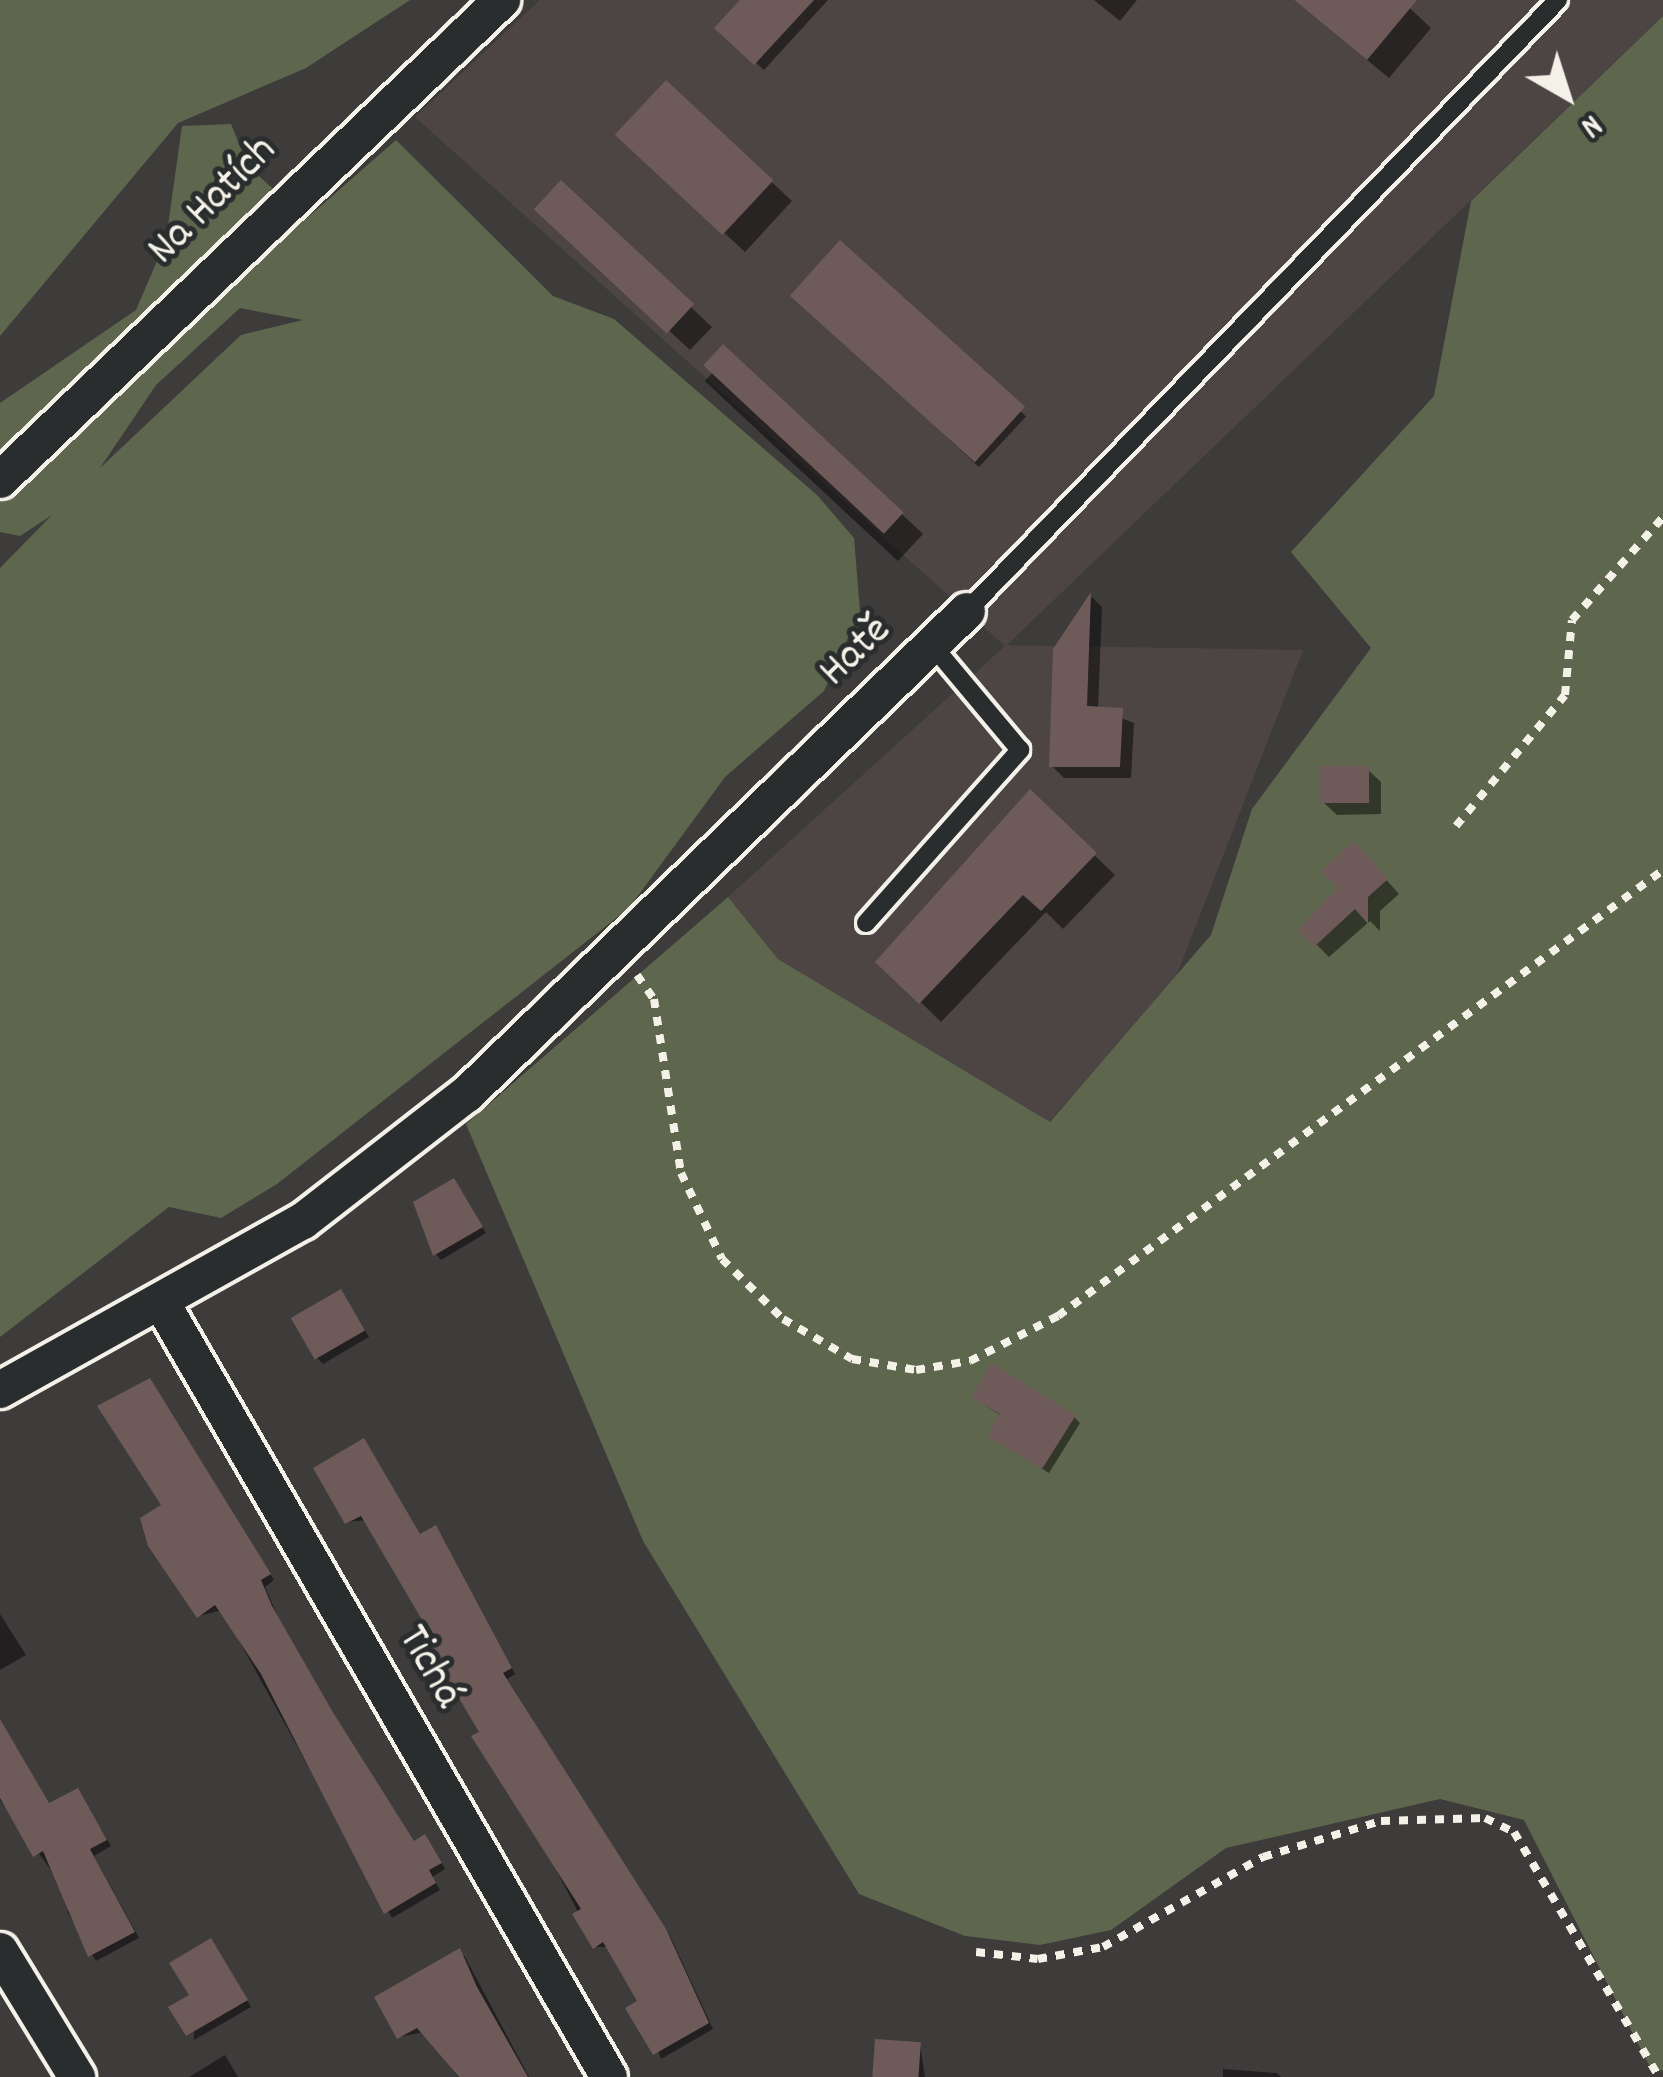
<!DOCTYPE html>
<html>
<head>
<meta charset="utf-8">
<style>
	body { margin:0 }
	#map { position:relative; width:1663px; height:2077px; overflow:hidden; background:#3e3b3b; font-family:Dekko,sans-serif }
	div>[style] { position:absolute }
	.built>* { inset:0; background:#4c4544 }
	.green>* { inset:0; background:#5e674e }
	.shadow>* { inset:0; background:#0007; transform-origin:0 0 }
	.building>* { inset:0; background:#6e5b59; transform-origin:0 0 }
	.path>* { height:8px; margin-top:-4px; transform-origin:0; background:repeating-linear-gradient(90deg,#f4f1e8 0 9px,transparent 0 18px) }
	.roads { filter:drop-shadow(3px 0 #f4f1e8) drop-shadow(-3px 0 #f4f1e8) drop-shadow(0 3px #f4f1e8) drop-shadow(0 -3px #f4f1e8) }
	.lane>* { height:18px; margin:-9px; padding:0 9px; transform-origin:9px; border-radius:9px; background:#2a2d2e }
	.street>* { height:36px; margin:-18px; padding:0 18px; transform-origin:18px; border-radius:18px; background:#2a2d2e }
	span { translate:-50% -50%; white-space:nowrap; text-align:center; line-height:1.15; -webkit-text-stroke:10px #2a2d2e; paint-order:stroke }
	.street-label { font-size:45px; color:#f4f1e8 }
	.north { position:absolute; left:1507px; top:36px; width:120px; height:120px; -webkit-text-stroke:9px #2a2d2e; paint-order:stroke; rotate:141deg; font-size:33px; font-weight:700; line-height:48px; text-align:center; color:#f4f1e8 }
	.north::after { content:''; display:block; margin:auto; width:42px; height:54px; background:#f4f1e8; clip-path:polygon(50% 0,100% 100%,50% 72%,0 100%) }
</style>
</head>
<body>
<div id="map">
	<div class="built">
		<i style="clip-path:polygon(540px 0,1663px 0,1663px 16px,1007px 645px,1303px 650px,1176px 977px,1049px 1122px,778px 959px,728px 897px,1005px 646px,415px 117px)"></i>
	</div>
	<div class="green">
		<i style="clip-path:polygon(0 0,410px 0,306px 68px,178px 123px,0 336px)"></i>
		<i style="clip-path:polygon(1663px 16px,1663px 2070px,1653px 2073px,1524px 1820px,1440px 1799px,1226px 1848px,1111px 1930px,1040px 1945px,965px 1936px,859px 1894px,643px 1541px,466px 1124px,728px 897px,778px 959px,1050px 1122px,1211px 935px,1252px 809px,1371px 648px,1291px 552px,1434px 396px,1471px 201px)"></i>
		<i style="clip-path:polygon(evenodd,231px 124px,248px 166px,306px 219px,396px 140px,553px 296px,614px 319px,817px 495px,854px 538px,860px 611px,824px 691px,725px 777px,629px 908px,277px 1184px,221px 1218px,169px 1207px,0 1337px,0 568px,52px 515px,20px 536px,0 532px,0 403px,136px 310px,166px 240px,182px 126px,231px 124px,240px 308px,303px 320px,241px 335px,100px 468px,156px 385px,240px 308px)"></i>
	</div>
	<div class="shadow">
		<i style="clip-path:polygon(744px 0,828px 0,764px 70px,718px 28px)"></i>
		<i style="clip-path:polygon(1094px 0,1137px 0,1120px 21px)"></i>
		<i style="clip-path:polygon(1294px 0,1401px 0,1431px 28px,1389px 78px)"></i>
		<i style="clip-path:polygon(667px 84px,792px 201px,745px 252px,640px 155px)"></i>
		<i style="clip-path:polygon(561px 184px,712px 327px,690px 350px,559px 229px)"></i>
		<i style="left:841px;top:244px;width:253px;height:69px;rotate:43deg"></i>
		<i style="left:730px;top:354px;width:264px;height:37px;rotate:43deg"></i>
		<i style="clip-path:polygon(1092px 597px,1102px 607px,1098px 709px,1134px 723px,1131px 778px,1064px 778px,1052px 766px,1056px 650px)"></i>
		<i style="clip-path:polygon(1367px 769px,1381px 782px,1381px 814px,1337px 815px,1323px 802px)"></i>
		<i style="clip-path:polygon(1030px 793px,1115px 875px,1063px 929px,1046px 912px,941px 1022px,880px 962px)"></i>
		<i style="clip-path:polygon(1367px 858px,1399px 894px,1380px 911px,1380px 931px,1370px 921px,1329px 957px,1302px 930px)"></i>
		<i style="clip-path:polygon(459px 1187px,486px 1233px,441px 1260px,436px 1254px)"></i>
		<i style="clip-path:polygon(346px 1299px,369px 1337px,323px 1364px,317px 1358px)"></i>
		<i style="clip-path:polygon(156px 1388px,274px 1580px,265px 1587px,277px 1615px,339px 1723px,415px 1844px,431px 1844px,445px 1869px,432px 1877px,440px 1890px,392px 1918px,222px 1610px,199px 1616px,166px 1506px)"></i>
		<i style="clip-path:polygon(980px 1402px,1074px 1417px,1080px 1423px,1049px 1473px,996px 1441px,1002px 1416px)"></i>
		<i style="clip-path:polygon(364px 1441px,421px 1537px,441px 1534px,515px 1674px,507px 1679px,671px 1938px,713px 2029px,661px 2059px,641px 2002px,610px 1947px,596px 1947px,439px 1643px,367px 1520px,348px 1522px)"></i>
		<i style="clip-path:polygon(0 1614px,26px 1655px,0 1670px)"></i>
		<i style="clip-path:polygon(0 1720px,50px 1806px,78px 1791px,111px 1846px,94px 1856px,139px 1938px,96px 1961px,67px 1911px,77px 1906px,0 1800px)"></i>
		<i style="clip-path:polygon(216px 1947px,251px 2007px,194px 2040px,193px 1996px)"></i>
		<i style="clip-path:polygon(460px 1952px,465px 1957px,529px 2077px,458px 2077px,424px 2032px,399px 2037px)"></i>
		<i style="clip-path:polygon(920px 2045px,925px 2077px,875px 2077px)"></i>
		<i style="clip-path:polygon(225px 2055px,238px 2077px,189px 2077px)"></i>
		<i style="clip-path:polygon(1223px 2069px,1277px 2073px,1281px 2077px,1223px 2077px)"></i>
	</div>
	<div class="building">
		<i style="clip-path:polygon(740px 0,814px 0,754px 65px,714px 28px)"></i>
		<i style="clip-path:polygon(1294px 0,1417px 0,1367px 60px)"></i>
		<i style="left:666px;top:80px;width:147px;height:75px;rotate:43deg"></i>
		<i style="left:561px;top:180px;width:182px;height:40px;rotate:43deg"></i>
		<i style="left:840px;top:240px;width:249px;height:75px;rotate:42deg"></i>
		<i style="left:723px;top:344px;width:247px;height:29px;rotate:43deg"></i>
		<i style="clip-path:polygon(1091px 592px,1087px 706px,1123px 708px,1120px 767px,1049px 767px,1053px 649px)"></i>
		<i style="left:1320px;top:766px;width:49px;height:37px"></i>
		<i style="clip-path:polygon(1030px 789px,1097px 853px,1041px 911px,1023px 895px,919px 1004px,875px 962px)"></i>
		<i style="clip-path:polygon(1354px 841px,1388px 879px,1368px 897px,1368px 924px,1355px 909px,1314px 947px,1298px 930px,1337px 888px,1321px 871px)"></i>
		<i style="clip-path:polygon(454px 1178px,483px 1227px,433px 1256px,413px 1202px)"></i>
		<i style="left:341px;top:1289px;width:48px;height:58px;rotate:60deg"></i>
		<i style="clip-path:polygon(991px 1363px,1076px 1415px,1042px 1469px,987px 1436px,1000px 1414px,971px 1397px)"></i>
		<i style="clip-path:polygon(150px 1378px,271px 1574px,261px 1580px,272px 1606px,334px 1714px,414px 1841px,425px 1834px,442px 1863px,429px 1870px,436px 1883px,384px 1914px,261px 1674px,215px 1605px,197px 1618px,148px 1546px,140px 1518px,161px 1505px,97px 1406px)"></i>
		<i style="clip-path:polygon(364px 1438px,420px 1534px,436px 1525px,512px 1668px,503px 1673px,666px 1929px,709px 2023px,653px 2055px,625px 2008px,637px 2001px,603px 1942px,593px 1949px,572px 1914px,581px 1909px,471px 1736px,479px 1732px,428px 1646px,435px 1642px,361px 1516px,345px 1524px,313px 1468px)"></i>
		<i style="clip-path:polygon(0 1719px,49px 1803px,78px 1788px,107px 1840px,90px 1849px,135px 1932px,88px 1957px,43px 1851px,33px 1857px,0 1798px)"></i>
		<i style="clip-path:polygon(211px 1938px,248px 2000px,186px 2036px,168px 2007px,189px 1995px,169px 1963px)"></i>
		<i style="clip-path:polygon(460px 1948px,477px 1987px,528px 2077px,459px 2077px,417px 2028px,397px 2039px,374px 1997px)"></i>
		<i style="left:875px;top:2039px;width:46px;height:38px;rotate:4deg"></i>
	</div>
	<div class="path">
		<i style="left:1456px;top:826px;width:170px;rotate:-50.2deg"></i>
		<i style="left:1565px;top:695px;width:75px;rotate:-84.7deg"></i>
		<i style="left:1572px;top:620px;width:137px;rotate:-48.5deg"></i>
		<i style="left:637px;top:975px;width:29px;rotate:55deg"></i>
		<i style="left:654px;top:999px;width:176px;rotate:81.2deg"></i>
		<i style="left:681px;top:1173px;width:95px;rotate:64.5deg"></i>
		<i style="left:722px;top:1259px;width:86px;rotate:44.5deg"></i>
		<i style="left:783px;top:1319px;width:80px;rotate:30.1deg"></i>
		<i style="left:852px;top:1359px;width:65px;rotate:9.8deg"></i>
		<i style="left:916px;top:1370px;width:55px;rotate:-9.5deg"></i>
		<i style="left:970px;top:1361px;width:99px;rotate:-27.1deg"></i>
		<i style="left:1058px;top:1316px;width:752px;rotate:-36.4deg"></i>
		<i style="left:976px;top:1952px;width:62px;rotate:6.4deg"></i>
		<i style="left:1038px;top:1959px;width:66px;rotate:-10.5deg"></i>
		<i style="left:1103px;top:1947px;width:184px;rotate:-29.4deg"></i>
		<i style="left:1263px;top:1857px;width:123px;rotate:-17deg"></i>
		<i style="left:1381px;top:1821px;width:104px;rotate:-1.7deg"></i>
		<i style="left:1485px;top:1818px;width:32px;rotate:26deg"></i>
		<i style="left:1514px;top:1832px;width:285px;rotate:59.4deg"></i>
	</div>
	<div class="roads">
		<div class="lane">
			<i style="left:967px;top:611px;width:850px;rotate:-45.95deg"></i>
			<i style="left:866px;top:923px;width:232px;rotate:-48.3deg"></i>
			<i style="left:1020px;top:750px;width:136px;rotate:-129.9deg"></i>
		</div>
		<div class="street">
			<i style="left:0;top:480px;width:695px;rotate:-43.72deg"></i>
			<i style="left:164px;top:1307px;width:889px;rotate:59.98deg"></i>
			<i style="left:0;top:1390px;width:347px;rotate:-29.2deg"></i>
			<i style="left:303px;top:1221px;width:207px;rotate:-37.8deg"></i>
			<i style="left:467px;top:1094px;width:695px;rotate:-44.01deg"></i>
			<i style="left:0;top:1951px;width:148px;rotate:58.6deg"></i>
		</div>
	</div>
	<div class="street-label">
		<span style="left:214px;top:202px;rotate:-45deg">Na Hatích</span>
		<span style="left:857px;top:653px;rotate:-44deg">Hatě</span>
		<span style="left:428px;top:1668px;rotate:60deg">Tichá</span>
	</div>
	<div class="north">N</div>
</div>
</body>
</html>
